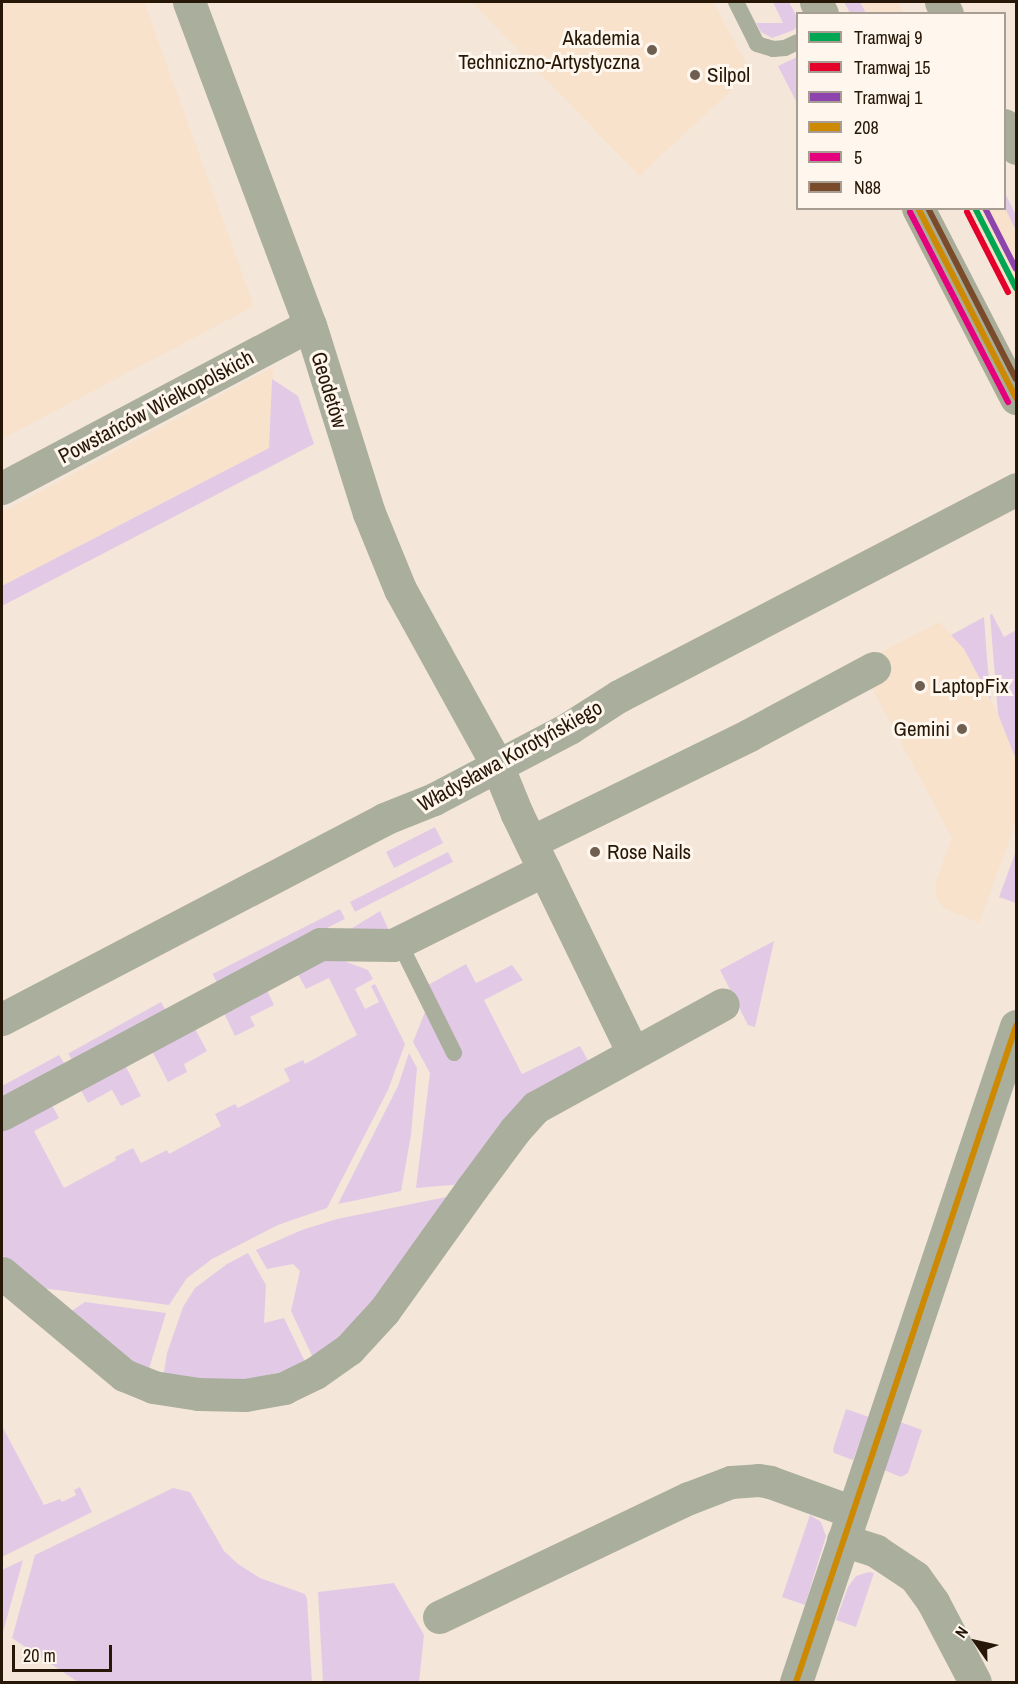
<!DOCTYPE html>
<html>
<head>
<meta charset="utf-8">
<style>
	body { margin:0 }
	#map { position:relative; width:1018px; height:1684px; overflow:hidden; background:#f4e6d8; font-family:"Archivo Narrow",sans-serif }
	div>[style] { position:absolute }
	.built>* { inset:0; background:#f8e2cc }
	.green>* { inset:0; background:#e2cae7; transform-origin:0 0 }
	.lane>* { height:16px; margin:-8px; padding:0 8px; transform-origin:8px; border-radius:8px; background:#aaae9d }
	.street>* { height:33px; margin:-16.5px; padding:0 16.5px; transform-origin:16.5px; border-radius:16.5px; background:#aaae9d }
	.secondary>* { height:33px; margin:-16.5px; padding:0 16.5px; transform-origin:16.5px; border-radius:16.5px; background:#a9ac98 }
	.bus-1>* { height:6px; margin:-3px; padding:0 3px; transform-origin:3px; border-radius:3px; background:#cd8901 }
	.bus-2>* { height:6px; margin:-3px; padding:0 3px; transform-origin:3px; border-radius:3px; background:#e5007d }
	.bus-3>* { height:6px; margin:-3px; padding:0 3px; transform-origin:3px; border-radius:3px; background:#7a4b2a }
	.tram-1>* { height:6px; margin:-3px; padding:0 3px; transform-origin:3px; border-radius:3px; background:#00a651 }
	.tram-2>* { height:6px; margin:-3px; padding:0 3px; transform-origin:3px; border-radius:3px; background:#e4002b }
	.tram-3>* { height:6px; margin:-3px; padding:0 3px; transform-origin:3px; border-radius:3px; background:#8e44ad }
	.dots>* { width:16px; height:16px; translate:-50% -50%; box-sizing:border-box; border:3px solid #fff6ee; border-radius:50% }
	span { translate:-50% -50%; white-space:nowrap; text-align:center; line-height:1.15; -webkit-text-stroke:6px #fff6ee; paint-order:stroke }
	.poi-label { font-size:21px; color:#261707 }
	.right { translate:-100% -50%; text-align:right }
	.left { translate:0 -50%; text-align:left }
	.street-label { font-size:21px; color:#261707 }
	.frame { position:absolute; inset:0; border:3px solid #261707; pointer-events:none }
	.legend { position:absolute; left:796px; top:12px; width:210px; height:198px; box-sizing:border-box; background:#fff6ee; border:2px solid #a89d92; margin:0; padding:8px 10px; list-style:none; font-size:18px; color:#261707 }
	.legend li { display:flex; align-items:center; gap:12px; height:30px }
	.legend b { width:30px; border:2px solid #a89d92 }
	.north { position:absolute; left:946px; top:1612px; width:60px; height:60px; -webkit-text-stroke:4px #fff6ee; paint-order:stroke; rotate:304deg; font-size:16px; font-weight:700; line-height:24px; text-align:center; color:#261707 }
	.north::after { content:''; display:block; margin:auto; width:21px; height:27px; background:#261707; clip-path:polygon(50% 0,100% 100%,50% 72%,0 100%) }
	.scale { position:absolute; left:12px; top:1645px; width:100px; height:27px; box-sizing:border-box; border:3px solid #261707; border-top:0; padding-left:8px; font-size:18px; line-height:21px; white-space:nowrap; color:#261707; -webkit-text-stroke:4px #fff6ee; paint-order:stroke }
</style>
</head>
<body>
<div id="map">
	<div class="built">
		<i style="clip-path:polygon(2px 2px,144px 2px,254px 306px,2px 439px)"></i>
		<i style="clip-path:polygon(472px 2px,713px 2px,751px 72px,639px 176px)"></i>
		<i style="clip-path:polygon(860px 2px,898px 2px,904px 13px,866px 13px)"></i>
		<i style="clip-path:polygon(1005px 208px,1016px 231px,1016px 303px,967px 209px)"></i>
		<i style="clip-path:polygon(273px 367px,269px 448px,2px 586px,2px 512px)"></i>
		<i style="clip-path:polygon(939px 622px,964px 649px,998px 714px,1016px 760px,1016px 822px,979px 923px,944px 908px,936px 897px,936px 881px,952px 838px,859px 664px)"></i>
	</div>
	<div class="green">
		<i style="clip-path:polygon(773px 2px,789px 2px,797px 17px,798px 25px,794px 30px,772px 38px,761px 32px,756px 23px,783px 23px)"></i>
		<i style="clip-path:polygon(844px 2px,860px 2px,866px 13px,850px 13px)"></i>
		<i style="clip-path:polygon(797px 57px,797px 103px,778px 66px)"></i>
		<i style="clip-path:polygon(1005px 193px,1016px 215px,1016px 231px,1005px 208px)"></i>
		<i style="clip-path:polygon(272px 379px,298px 396px,314px 444px,2px 606px,2px 586px,269px 448px)"></i>
		<i style="clip-path:polygon(992px 614px,1004px 637px,1016px 630px,1016px 760px,998px 714px,990px 615px)"></i>
		<i style="clip-path:polygon(984px 617px,987px 659px,991px 700px,964px 649px,951px 635px)"></i>
		<i style="left:435px;top:827px;width:18px;height:55px;rotate:63deg"></i>
		<i style="clip-path:polygon(1016px 851px,1016px 903px,999px 897px)"></i>
		<i style="left:448px;top:852px;width:11px;height:110px;rotate:63deg"></i>
		<i style="left:340px;top:909px;width:11px;height:143px;rotate:63deg"></i>
		<i style="clip-path:polygon(380px 911px,390px 933px,344px 933px)"></i>
		<i style="clip-path:polygon(774px 941px,755px 1027px,748px 1025px,720px 970px)"></i>
		<i style="clip-path:polygon(325px 954px,368px 970px,373px 979px,355px 989px,365px 1009px,379px 1002px,371px 986px,375px 984px,405px 1044px,388px 1090px,327px 1208px,278px 1225px,212px 1259px,187px 1278px,169px 1305px,42px 1288px,2px 1255px,2px 1122px,49px 1100px,59px 1118px,34px 1131px,64px 1188px,116px 1160px,115px 1157px,133px 1148px,141px 1163px,167px 1150px,169px 1154px,221px 1126px,215px 1114px,235px 1104px,238px 1108px,290px 1081px,284px 1069px,303px 1060px,305px 1064px,357px 1035px,329px 978px,306px 989px,295px 969px)"></i>
		<i style="clip-path:polygon(466px 964px,476px 983px,512px 965px,523px 980px,484px 1000px,522px 1074px,580px 1046px,591px 1066px,463px 1184px,416px 1188px,430px 1073px,413px 1042px,425px 1012px,461px 1050px,428px 985px)"></i>
		<i style="clip-path:polygon(265px 986px,274px 1005px,250px 1017px,255px 1026px,235px 1036px,221px 1007px)"></i>
		<i style="left:161px;top:1002px;width:13px;height:106px;rotate:61deg"></i>
		<i style="clip-path:polygon(192px 1023px,207px 1051px,184px 1064px,187px 1072px,168px 1082px,149px 1045px)"></i>
		<i style="clip-path:polygon(409px 1053px,417px 1068px,411px 1135px,401px 1191px,338px 1204px,398px 1086px)"></i>
		<i style="clip-path:polygon(59px 1055px,66px 1066px,2px 1100px,2px 1086px)"></i>
		<i style="clip-path:polygon(122px 1059px,141px 1096px,121px 1106px,112px 1090px,88px 1103px,77px 1083px)"></i>
		<i style="clip-path:polygon(456px 1195px,382px 1295px,314px 1360px,291px 1311px,300px 1271px,293px 1264px,267px 1269px,256px 1250px,302px 1230px,337px 1219px)"></i>
		<i style="clip-path:polygon(248px 1253px,266px 1285px,264px 1323px,284px 1318px,307px 1366px,232px 1383px,163px 1378px,167px 1353px,183px 1307px,195px 1288px,227px 1264px)"></i>
		<i style="clip-path:polygon(85px 1302px,166px 1313px,148px 1372px,129px 1364px,70px 1312px)"></i>
		<i style="clip-path:polygon(846px 1409px,869px 1417px,853px 1460px,834px 1453px,833px 1449px)"></i>
		<i style="clip-path:polygon(900px 1422px,922px 1430px,908px 1473px,901px 1477px,884px 1470px)"></i>
		<i style="clip-path:polygon(3px 1428px,44px 1505px,60px 1499px,62px 1502px,76px 1495px,74px 1490px,80px 1487px,92px 1512px,2px 1557px)"></i>
		<i style="clip-path:polygon(173px 1488px,190px 1492px,224px 1551px,238px 1564px,260px 1578px,305px 1594px,307px 1599px,312px 1682px,78px 1682px,12px 1638px,35px 1555px)"></i>
		<i style="clip-path:polygon(810px 1515px,821px 1522px,826px 1536px,805px 1605px,782px 1597px)"></i>
		<i style="clip-path:polygon(23px 1560px,3px 1632px,2px 1570px)"></i>
		<i style="clip-path:polygon(869px 1572px,874px 1573px,856px 1627px,836px 1620px,848px 1587px,856px 1576px)"></i>
		<i style="clip-path:polygon(394px 1583px,424px 1635px,419px 1682px,323px 1682px,318px 1592px)"></i>
	</div>
	<div class="lane">
		<i style="left:736px;top:2px;width:47px;rotate:63.4deg"></i>
		<i style="left:757px;top:44px;width:17px;rotate:17deg"></i>
		<i style="left:773px;top:49px;width:12px;rotate:-5deg"></i>
		<i style="left:785px;top:48px;width:14px;rotate:-25deg"></i>
		<i style="left:399px;top:942px;width:124px;rotate:63.6deg"></i>
	</div>
	<div class="street">
		<i style="left:189px;top:2px;width:345px;rotate:69.5deg"></i>
		<i style="left:310px;top:325px;width:197px;rotate:72.6deg"></i>
		<i style="left:369px;top:513px;width:82px;rotate:67.8deg"></i>
		<i style="left:400px;top:589px;width:201px;rotate:61.1deg"></i>
		<i style="left:497px;top:765px;width:53px;rotate:67.8deg"></i>
		<i style="left:517px;top:814px;width:266px;rotate:64.1deg"></i>
		<i style="left:2px;top:488px;width:348px;rotate:-27.9deg"></i>
		<i style="left:531px;top:842px;width:243px;rotate:-26.1deg"></i>
		<i style="left:749px;top:735px;width:142px;rotate:-28.2deg"></i>
		<i style="left:2px;top:1019px;width:431px;rotate:-27.6deg"></i>
		<i style="left:384px;top:819px;width:54px;rotate:-21.8deg"></i>
		<i style="left:434px;top:799px;width:153px;rotate:-27.7deg"></i>
		<i style="left:569px;top:728px;width:59px;rotate:-32.6deg"></i>
		<i style="left:619px;top:696px;width:448px;rotate:-27.5deg"></i>
		<i style="left:2px;top:1114px;width:361px;rotate:-28.1deg"></i>
		<i style="left:320px;top:944px;width:73px;rotate:0.8deg"></i>
		<i style="left:393px;top:945px;width:169px;rotate:-26.4deg"></i>
		<i style="left:2px;top:1273px;width:159px;rotate:39.9deg"></i>
		<i style="left:124px;top:1375px;width:31px;rotate:22deg"></i>
		<i style="left:153px;top:1387px;width:46px;rotate:8.8deg"></i>
		<i style="left:198px;top:1394px;width:47px;rotate:1.2deg"></i>
		<i style="left:245px;top:1395px;width:40px;rotate:-10deg"></i>
		<i style="left:284px;top:1388px;width:34px;rotate:-26deg"></i>
		<i style="left:315px;top:1373px;width:42px;rotate:-35.2deg"></i>
		<i style="left:349px;top:1349px;width:52px;rotate:-47.4deg"></i>
		<i style="left:384px;top:1311px;width:151px;rotate:-54.4deg"></i>
		<i style="left:472px;top:1188px;width:72px;rotate:-53.4deg"></i>
		<i style="left:515px;top:1130px;width:31px;rotate:-48deg"></i>
		<i style="left:536px;top:1107px;width:213px;rotate:-28.8deg"></i>
		<i style="left:843px;top:1540px;width:35px;rotate:18deg"></i>
		<i style="left:876px;top:1551px;width:47px;rotate:33.7deg"></i>
		<i style="left:915px;top:1577px;width:31px;rotate:54deg"></i>
		<i style="left:933px;top:1602px;width:90px;rotate:62.3deg"></i>
		<i style="left:439px;top:1617px;width:277px;rotate:-25.5deg"></i>
		<i style="left:689px;top:1498px;width:45px;rotate:-20.9deg"></i>
		<i style="left:731px;top:1482px;width:27px;rotate:-4deg"></i>
		<i style="left:758px;top:1480px;width:12px;rotate:9deg"></i>
		<i style="left:770px;top:1482px;width:88px;rotate:19.9deg"></i>
		<i style="left:796px;top:1682px;width:692px;rotate:-71.46deg"></i>
	</div>
	<div class="secondary">
		<i style="left:816px;top:2px;width:13px;rotate:63deg"></i>
		<i style="left:941px;top:2px;width:13px;rotate:63deg"></i>
		<i style="left:1004px;top:125px;width:26px;rotate:62deg"></i>
		<i style="left:918px;top:208px;width:214px;rotate:62.7deg"></i>
	</div>
	<div class="bus-1">
		<i style="left:918px;top:208px;width:214px;rotate:62.7deg"></i>
		<i style="left:796px;top:1682px;width:692px;rotate:-71.46deg"></i>
	</div>
	<div class="bus-2">
		<i style="left:910px;top:212px;width:214px;rotate:62.7deg"></i>
	</div>
	<div class="bus-3">
		<i style="left:928px;top:208px;width:192px;rotate:62.8deg"></i>
	</div>
	<div class="tram-1">
		<i style="left:975px;top:208px;width:90px;rotate:62.9deg"></i>
	</div>
	<div class="tram-2">
		<i style="left:967px;top:212px;width:90px;rotate:62.9deg"></i>
	</div>
	<div class="tram-3">
		<i style="left:985px;top:208px;width:68px;rotate:63.1deg"></i>
	</div>
	<div class="dots">
		<i style="left:652px;top:50px;background:#6e5f50"></i>
		<i style="left:695px;top:75px;background:#6e5f50"></i>
		<i style="left:920px;top:686px;background:#6e5f50"></i>
		<i style="left:962px;top:729px;background:#6e5f50"></i>
		<i style="left:595px;top:852px;background:#6e5f50"></i>
	</div>
	<div class="poi-label">
		<span class="right" style="left:640px;top:50px">Akademia<br>Techniczno-Artystyczna</span>
		<span class="left" style="left:707px;top:75px">Silpol</span>
		<span class="left" style="left:932px;top:686px">LaptopFix</span>
		<span class="right" style="left:950px;top:729px">Gemini</span>
		<span class="left" style="left:607px;top:852px">Rose Nails</span>
	</div>
	<div class="street-label">
		<span style="left:329px;top:390px;rotate:73deg">Geodetów</span>
		<span style="left:156px;top:407px;rotate:-28deg">Powstańców Wielkopolskich</span>
		<span style="left:510px;top:756px;rotate:-29deg">Władysława Korotyńskiego</span>
	</div>
	<div class="frame"></div>
	<ul class="legend">
	<li><b style="height:8px;background:#00a651"></b>Tramwaj 9</li>
	<li><b style="height:8px;background:#e4002b"></b>Tramwaj 15</li>
	<li><b style="height:8px;background:#8e44ad"></b>Tramwaj 1</li>
	<li><b style="height:8px;background:#cd8901"></b>208</li>
	<li><b style="height:8px;background:#e5007d"></b>5</li>
	<li><b style="height:8px;background:#7a4b2a"></b>N88</li>
	</ul>
	<div class="north">N</div>
	<div class="scale">20 m</div>
</div>
</body>
</html>
